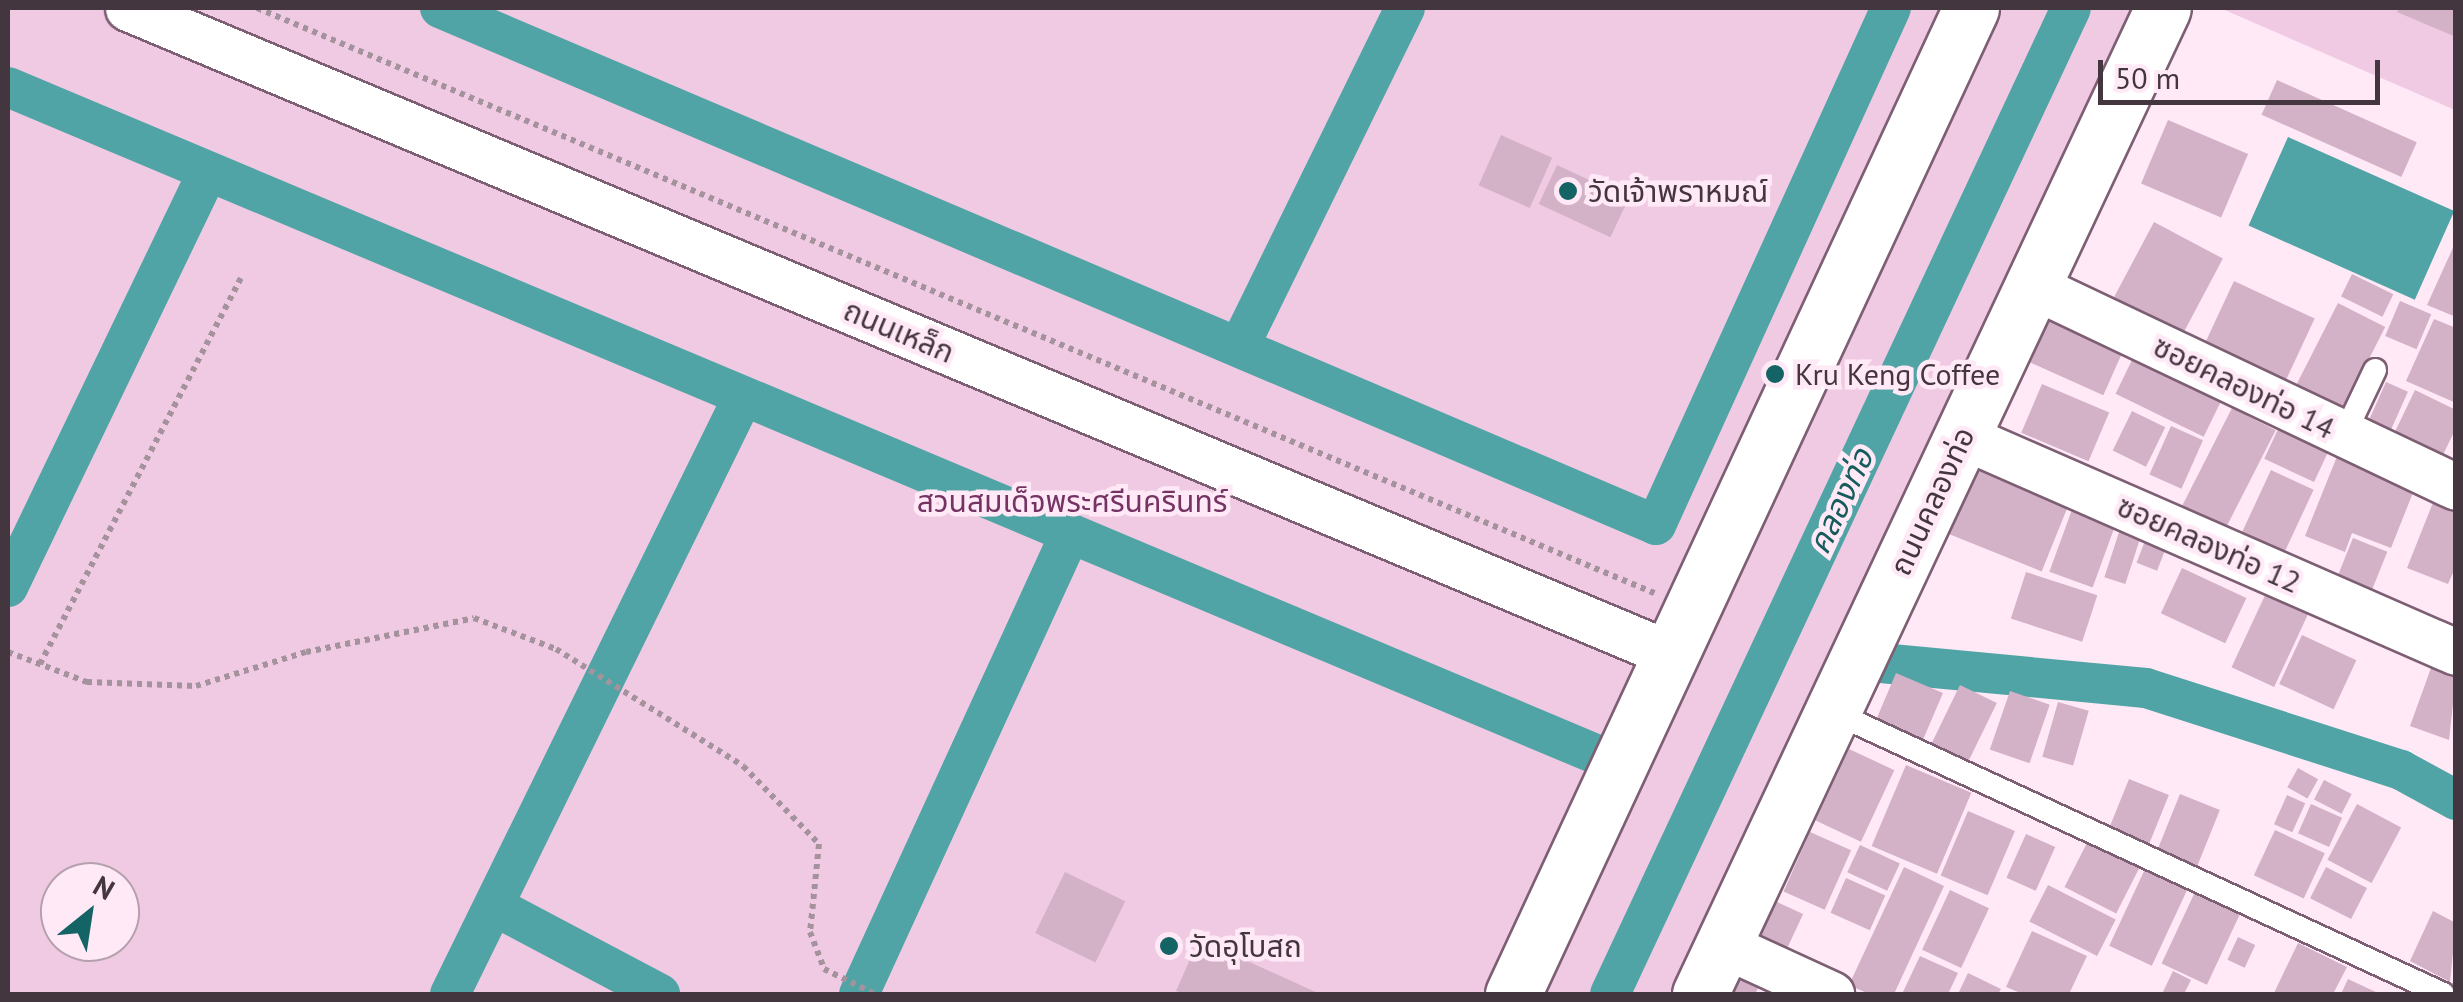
<!DOCTYPE html>
<html>
<head>
<meta charset="utf-8">
<style>
	body { margin:0 }
	#map { position:relative; width:2463px; height:1002px; overflow:hidden; background:#ffe9f7; font-family:"PT Sans","Noto Sans Thai",sans-serif }
	div>[style] { position:absolute }
	.green>* { inset:0; background:#f0cae3 }
	.water>* { inset:0; background:#50a4a5; transform-origin:0 0 }
	.canal>* { height:40px; margin:-20px; padding:0 20px; transform-origin:20px; border-radius:20px; background:#50a4a5 }
	.building>* { inset:0; background:#d3b1c7; transform-origin:0 0 }
	.path>* { height:6px; margin-top:-3px; transform-origin:0; background:repeating-linear-gradient(90deg,#a4929d 0 5px,transparent 0 10px) }
	.roads { filter:drop-shadow(2px 0 #7d5f73) drop-shadow(-2px 0 #7d5f73) drop-shadow(0 2px #7d5f73) drop-shadow(0 -2px #7d5f73) }
	.service>* { height:22px; margin:-11px; padding:0 11px; transform-origin:11px; border-radius:11px; background:#fff }
	.minor>* { height:45px; margin:-22.5px; padding:0 22.5px; transform-origin:22.5px; border-radius:22.5px; background:#fff }
	.tertiary>* { height:55px; margin:-27.5px; padding:0 27.5px; transform-origin:27.5px; border-radius:27.5px; background:#fff }
	.dots>* { width:28px; height:28px; translate:-50% -50%; box-sizing:border-box; border:5px solid #ffe9f7; border-radius:50% }
	span { translate:-50% -50%; white-space:nowrap; text-align:center; line-height:1.15; -webkit-text-stroke:9px #ffe9f7; paint-order:stroke }
	.poi-label { font-size:30px; color:#44363f }
	.left { translate:0 -50%; text-align:left }
	.street-label { font-size:30px; color:#44363f }
	.park-label { font-size:30px; color:#743363 }
	.water-label { font-size:32px; color:#155c5d; font-style:italic }
	.frame { position:absolute; inset:0; border:10px solid #44363f; pointer-events:none }
	.north { position:absolute; left:40px; top:862px; width:100px; height:100px; box-sizing:border-box; background:#ffe9f7; border:2px solid #b4a1ad; border-radius:50%; rotate:30deg; font-size:28px; font-weight:700; line-height:40px; text-align:center; color:#44363f }
	.north::after { content:''; display:block; margin:auto; width:35px; height:45px; background:#156465; clip-path:polygon(50% 0,100% 100%,50% 72%,0 100%) }
	.scale { position:absolute; left:2098px; top:60px; width:282px; height:45px; box-sizing:border-box; border:5px solid #44363f; border-top:0; padding-left:12px; font-size:30px; line-height:35px; white-space:nowrap; color:#44363f; -webkit-text-stroke:8px #ffe9f7; paint-order:stroke }
</style>
</head>
<body>
<div id="map">
	<div class="green">
		<i style="clip-path:polygon(evenodd,8px 8px,2136px 8px,1676px 994px,8px 994px,8px 8px,60px 882px,120px 882px,120px 942px,60px 942px,60px 882px)"></i>
		<i style="clip-path:polygon(2220px 8px,2455px 8px,2455px 110px)"></i>
	</div>
	<div class="water">
		<i style="left:2288px;top:137px;width:182px;height:97px;rotate:24deg"></i>
	</div>
	<div class="canal">
		<i style="left:440px;top:8px;width:1321px;rotate:23.03deg"></i>
		<i style="left:1656px;top:525px;width:568px;rotate:-65.56deg"></i>
		<i style="left:8px;top:87px;width:1732px;rotate:22.79deg"></i>
		<i style="left:1239px;top:347px;width:377px;rotate:-63.9deg"></i>
		<i style="left:8px;top:587px;width:461px;rotate:-64.3deg"></i>
		<i style="left:1881px;top:663px;width:266px;rotate:5.4deg"></i>
		<i style="left:2146px;top:688px;width:268px;rotate:17.8deg"></i>
		<i style="left:2401px;top:770px;width:63px;rotate:28.6deg"></i>
		<i style="left:494px;top:906px;width:188px;rotate:27.9deg"></i>
		<i style="left:450px;top:994px;width:665px;rotate:-63.86deg"></i>
		<i style="left:859px;top:994px;width:506px;rotate:-65.36deg"></i>
		<i style="left:1610px;top:994px;width:1088px;rotate:-64.94deg"></i>
	</div>
	<div class="building">
		<i style="clip-path:polygon(2399px 8px,2456px 8px,2456px 37px,2397px 12px)"></i>
		<i style="left:2277px;top:80px;width:153px;height:38px;rotate:24deg"></i>
		<i style="left:2168px;top:120px;width:87px;height:69px;rotate:23deg"></i>
		<i style="left:1501px;top:135px;width:56px;height:55px;rotate:24deg"></i>
		<i style="left:1557px;top:165px;width:79px;height:43px;rotate:25deg"></i>
		<i style="left:2154px;top:222px;width:78px;height:96px;rotate:28deg"></i>
		<i style="clip-path:polygon(2456px 241px,2456px 317px,2427px 305px)"></i>
		<i style="left:2352px;top:274px;width:46px;height:25px;rotate:26deg"></i>
		<i style="left:2234px;top:281px;width:89px;height:72px;rotate:25deg"></i>
		<i style="left:2400px;top:301px;width:34px;height:38px;rotate:23deg"></i>
		<i style="left:2338px;top:303px;width:53px;height:97px;rotate:27deg"></i>
		<i style="left:2051px;top:316px;width:80px;height:51px;rotate:24deg"></i>
		<i style="clip-path:polygon(2434px 319px,2456px 328px,2456px 403px,2406px 381px)"></i>
		<i style="left:2134px;top:356px;width:98px;height:42px;rotate:26deg"></i>
		<i style="left:2386px;top:382px;width:24px;height:54px;rotate:24deg"></i>
		<i style="left:2042px;top:384px;width:73px;height:53px;rotate:23deg"></i>
		<i style="clip-path:polygon(2415px 390px,2456px 410px,2456px 428px,2438px 465px,2390px 442px)"></i>
		<i style="left:2232px;top:408px;width:49px;height:110px;rotate:27deg"></i>
		<i style="left:2132px;top:411px;width:37px;height:44px;rotate:26deg"></i>
		<i style="left:2171px;top:426px;width:35px;height:53px;rotate:24deg"></i>
		<i style="left:2279px;top:427px;width:55px;height:35px;rotate:25deg"></i>
		<i style="clip-path:polygon(2338px 454px,2416px 485px,2391px 548px,2352px 533px,2345px 552px,2305px 536px)"></i>
		<i style="left:1980px;top:457px;width:100px;height:83px;rotate:22deg"></i>
		<i style="left:2271px;top:470px;width:47px;height:76px;rotate:25deg"></i>
		<i style="clip-path:polygon(2436px 495px,2456px 503px,2456px 566px,2448px 584px,2407px 568px)"></i>
		<i style="left:2074px;top:504px;width:46px;height:72px;rotate:20deg"></i>
		<i style="left:2122px;top:523px;width:22px;height:57px;rotate:18deg"></i>
		<i style="left:2148px;top:533px;width:22px;height:32px;rotate:21deg"></i>
		<i style="left:2353px;top:538px;width:37px;height:46px;rotate:22deg"></i>
		<i style="left:2182px;top:568px;width:71px;height:50px;rotate:25deg"></i>
		<i style="left:2026px;top:572px;width:75px;height:49px;rotate:18deg"></i>
		<i style="left:2267px;top:591px;width:47px;height:84px;rotate:25deg"></i>
		<i style="left:2302px;top:635px;width:60px;height:54px;rotate:25deg"></i>
		<i style="clip-path:polygon(2431px 668px,2456px 676px,2449px 740px,2410px 726px)"></i>
		<i style="left:1896px;top:673px;width:51px;height:51px;rotate:23deg"></i>
		<i style="left:1960px;top:685px;width:41px;height:70px;rotate:26deg"></i>
		<i style="left:2010px;top:691px;width:42px;height:62px;rotate:19deg"></i>
		<i style="left:2058px;top:702px;width:32px;height:57px;rotate:16deg"></i>
		<i style="left:1849px;top:749px;width:50px;height:79px;rotate:25deg"></i>
		<i style="left:1906px;top:765px;width:71px;height:88px;rotate:23deg"></i>
		<i style="left:2298px;top:768px;width:23px;height:22px;rotate:29deg"></i>
		<i style="left:2129px;top:779px;width:43px;height:52px;rotate:22deg"></i>
		<i style="left:2324px;top:780px;width:31px;height:22px;rotate:27deg"></i>
		<i style="left:2180px;top:794px;width:43px;height:62px;rotate:22deg"></i>
		<i style="left:2287px;top:795px;width:20px;height:32px;rotate:24deg"></i>
		<i style="left:2311px;top:804px;width:34px;height:32px;rotate:24deg"></i>
		<i style="left:2357px;top:804px;width:50px;height:63px;rotate:28deg"></i>
		<i style="left:1968px;top:811px;width:51px;height:70px;rotate:23deg"></i>
		<i style="left:2275px;top:830px;width:55px;height:50px;rotate:25deg"></i>
		<i style="left:1810px;top:832px;width:45px;height:65px;rotate:24deg"></i>
		<i style="left:2026px;top:834px;width:32px;height:48px;rotate:24deg"></i>
		<i style="left:2089px;top:839px;width:58px;height:54px;rotate:27deg"></i>
		<i style="left:1860px;top:845px;width:44px;height:30px;rotate:25deg"></i>
		<i style="clip-path:polygon(1904px 867px,1944px 886px,1894px 994px,1869px 994px,1849px 985px)"></i>
		<i style="left:2146px;top:867px;width:47px;height:87px;rotate:25deg"></i>
		<i style="left:2326px;top:867px;width:46px;height:35px;rotate:27deg"></i>
		<i style="left:1065px;top:872px;width:67px;height:68px;rotate:26deg"></i>
		<i style="left:1846px;top:878px;width:43px;height:38px;rotate:24deg"></i>
		<i style="left:2048px;top:885px;width:76px;height:41px;rotate:27deg"></i>
		<i style="left:1950px;top:890px;width:43px;height:66px;rotate:25deg"></i>
		<i style="left:2195px;top:892px;width:50px;height:79px;rotate:25deg"></i>
		<i style="left:1775px;top:901px;width:31px;height:44px;rotate:25deg"></i>
		<i style="clip-path:polygon(2433px 911px,2456px 923px,2450px 982px,2410px 961px)"></i>
		<i style="clip-path:polygon(2032px 931px,2087px 956px,2069px 994px,2023px 994px,2006px 987px)"></i>
		<i style="left:2238px;top:937px;width:19px;height:25px;rotate:25deg"></i>
		<i style="clip-path:polygon(1199px 939px,1320px 994px,1184px 994px,1176px 991px)"></i>
		<i style="clip-path:polygon(2298px 943px,2347px 967px,2333px 994px,2274px 993px)"></i>
		<i style="clip-path:polygon(1920px 956px,1958px 973px,1948px 994px,1902px 994px)"></i>
		<i style="clip-path:polygon(1733px 968px,1762px 981px,1755px 994px,1721px 994px)"></i>
		<i style="clip-path:polygon(2173px 971px,2191px 980px,2184px 994px,2162px 994px)"></i>
		<i style="clip-path:polygon(1968px 973px,2001px 989px,1998px 994px,1958px 994px)"></i>
		<i style="clip-path:polygon(2348px 979px,2380px 994px,2341px 994px)"></i>
	</div>
	<div class="path">
		<i style="left:257px;top:8px;width:1515px;rotate:22.72deg"></i>
		<i style="left:8px;top:652px;width:85px;rotate:20.8deg"></i>
		<i style="left:87px;top:682px;width:109px;rotate:2.1deg"></i>
		<i style="left:196px;top:686px;width:115px;rotate:-17.2deg"></i>
		<i style="left:306px;top:652px;width:171px;rotate:-11.4deg"></i>
		<i style="left:474px;top:618px;width:88px;rotate:20.7deg"></i>
		<i style="left:556px;top:649px;width:221px;rotate:32deg"></i>
		<i style="left:743px;top:766px;width:109px;rotate:45.7deg"></i>
		<i style="left:819px;top:844px;width:88px;rotate:95.8deg"></i>
		<i style="left:810px;top:932px;width:40px;rotate:69deg"></i>
		<i style="left:824px;top:969px;width:57px;rotate:26.1deg"></i>
		<i style="left:40px;top:664px;width:435px;rotate:-62.5deg"></i>
	</div>
	<div class="roads">
		<div class="service">
			<i style="left:2344px;top:435px;width:72px;rotate:-64.5deg"></i>
			<i style="left:1833px;top:712px;width:672px;rotate:24.81deg"></i>
		</div>
		<div class="minor">
			<i style="left:128px;top:8px;width:1672px;rotate:22.73deg"></i>
			<i style="left:2033px;top:286px;width:468px;rotate:25.4deg"></i>
			<i style="left:1962px;top:436px;width:539px;rotate:23.62deg"></i>
			<i style="left:1724px;top:945px;width:118px;rotate:24.6deg"></i>
		</div>
		<div class="tertiary">
			<i style="left:1513px;top:994px;width:1087px;rotate:-65.08deg"></i>
			<i style="left:1700px;top:994px;width:1089px;rotate:-64.85deg"></i>
		</div>
	</div>
	<div class="dots">
		<i style="left:1568px;top:191px;background:#156465"></i>
		<i style="left:1775px;top:374px;background:#156465"></i>
		<i style="left:1169px;top:946px;background:#156465"></i>
	</div>
	<div class="poi-label">
		<span class="left" style="left:1588px;top:191px">วัดเจ้าพราหมณ์</span>
		<span class="left" style="left:1795px;top:374px">Kru Keng Coffee</span>
		<span class="left" style="left:1189px;top:946px">วัดอุโบสถ</span>
	</div>
	<div class="street-label">
		<span style="left:899px;top:331px;rotate:23deg">ถนนเหล็ก</span>
		<span style="left:2244px;top:387px;rotate:26deg">ซอยคลองท่อ 14</span>
		<span style="left:1932px;top:501px;rotate:-65deg">ถนนคลองท่อ</span>
		<span style="left:2209px;top:544px;rotate:24deg">ซอยคลองท่อ 12</span>
	</div>
	<div class="park-label">
		<span style="left:1072px;top:501px">สวนสมเด็จพระศรีนครินทร์</span>
	</div>
	<div class="water-label">
		<span style="left:1840px;top:501px;rotate:-65deg">คลองท่อ</span>
	</div>
	<div class="frame"></div>
	<div class="north">N</div>
	<div class="scale">50 m</div>
</div>
</body>
</html>
